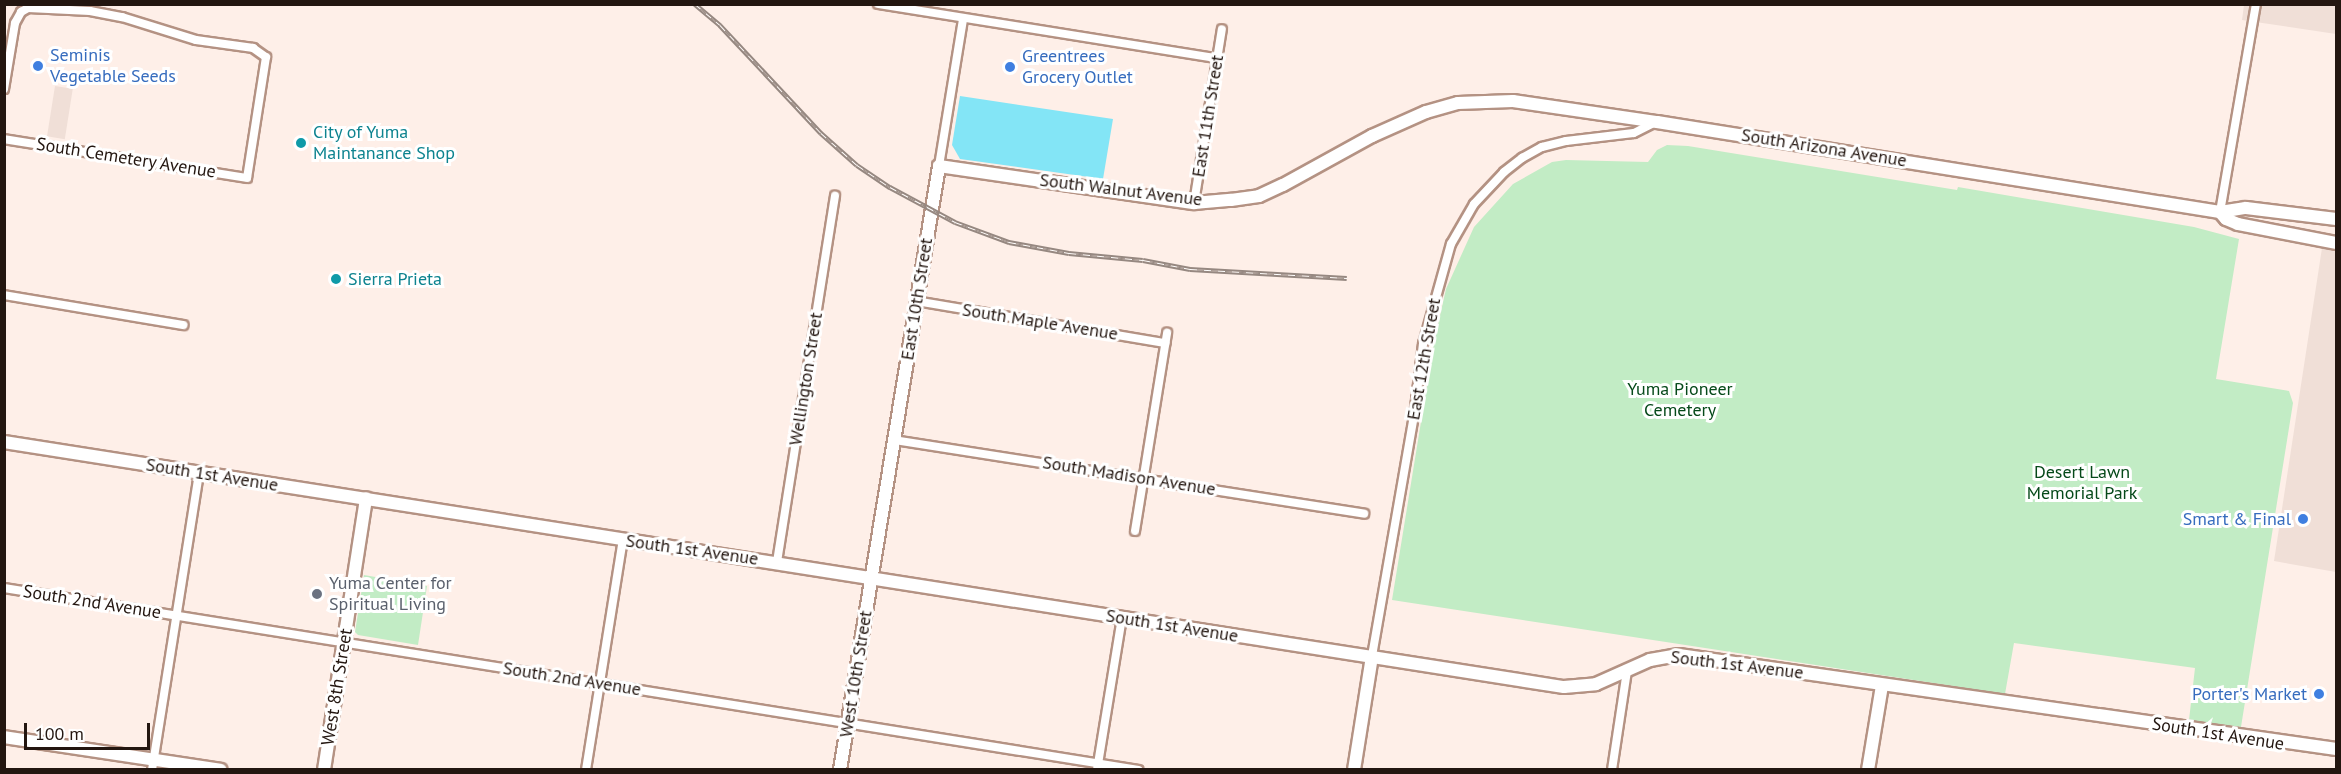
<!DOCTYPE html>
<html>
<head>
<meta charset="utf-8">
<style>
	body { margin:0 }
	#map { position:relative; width:2341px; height:774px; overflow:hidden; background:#feefe8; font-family:"PT Sans",sans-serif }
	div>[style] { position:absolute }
	.built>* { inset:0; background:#f0dfd7; transform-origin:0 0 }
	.green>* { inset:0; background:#c2ecc5 }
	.water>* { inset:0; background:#83e5f6 }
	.roads { filter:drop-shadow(2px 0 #b49283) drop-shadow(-2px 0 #b49283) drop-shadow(0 2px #b49283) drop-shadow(0 -2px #b49283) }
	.street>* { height:8px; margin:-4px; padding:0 4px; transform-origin:4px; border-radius:4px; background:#fff }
	.secondary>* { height:12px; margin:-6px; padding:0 6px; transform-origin:6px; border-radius:6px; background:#fff }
	.rail>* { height:4.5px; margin-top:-2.25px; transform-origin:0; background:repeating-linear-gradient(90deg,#fff 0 7px,#968881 0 14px); box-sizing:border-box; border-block:2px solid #968881 }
	.dots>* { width:16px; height:16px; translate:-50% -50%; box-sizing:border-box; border:3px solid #fff; border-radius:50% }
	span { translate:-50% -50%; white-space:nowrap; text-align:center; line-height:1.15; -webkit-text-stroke:6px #fff; paint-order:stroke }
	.shop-label { font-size:18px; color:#366cbe }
	.left { translate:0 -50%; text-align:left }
	.right { translate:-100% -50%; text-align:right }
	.street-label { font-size:18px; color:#231610 }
	.culture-label { font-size:18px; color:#0d838f }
	.park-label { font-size:18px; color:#054919 }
	.worship-label { font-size:18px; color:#5b616d }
	.frame { position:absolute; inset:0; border:6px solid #231610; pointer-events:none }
	.scale { position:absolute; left:24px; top:723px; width:126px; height:27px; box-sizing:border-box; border:3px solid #231610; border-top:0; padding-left:8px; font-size:18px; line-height:21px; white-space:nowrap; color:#231610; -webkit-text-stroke:4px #fff; paint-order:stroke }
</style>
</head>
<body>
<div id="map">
	<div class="built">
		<i style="clip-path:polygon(2244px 5px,2336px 5px,2336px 34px,2242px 20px)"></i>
		<i style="left:55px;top:86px;width:18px;height:51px;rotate:9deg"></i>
		<i style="clip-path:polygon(2322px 248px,2336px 252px,2336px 572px,2274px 561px)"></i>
	</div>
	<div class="green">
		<i style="clip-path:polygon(1667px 145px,1688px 146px,1957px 190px,1958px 187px,2194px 227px,2239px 239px,2216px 379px,2289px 391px,2293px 403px,2241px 727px,2189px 720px,2195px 668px,2014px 643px,2005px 694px,1392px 600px,1434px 342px,1446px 289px,1474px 227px,1513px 184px,1552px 162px,1566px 160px,1648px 162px,1657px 150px)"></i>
		<i style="clip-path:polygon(364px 575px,427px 586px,418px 645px,358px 635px,355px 632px)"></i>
	</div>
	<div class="water">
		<i style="clip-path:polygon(960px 96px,1113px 119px,1103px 179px,960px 159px,952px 145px)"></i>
	</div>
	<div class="roads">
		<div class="street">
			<i style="left:878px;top:4px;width:343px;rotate:9.1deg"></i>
			<i style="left:4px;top:89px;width:67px;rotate:-80.5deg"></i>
			<i style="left:15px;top:23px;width:13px;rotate:-61deg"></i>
			<i style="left:21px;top:12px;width:8px;rotate:-30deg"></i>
			<i style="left:28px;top:8px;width:62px;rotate:2.8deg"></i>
			<i style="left:90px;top:11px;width:33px;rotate:11deg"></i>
			<i style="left:122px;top:17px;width:77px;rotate:17.3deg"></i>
			<i style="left:196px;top:40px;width:58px;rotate:8deg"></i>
			<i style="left:253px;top:48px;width:16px;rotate:35deg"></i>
			<i style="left:266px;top:57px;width:122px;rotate:98.9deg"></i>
			<i style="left:247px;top:178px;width:246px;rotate:-170.9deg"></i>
			<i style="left:939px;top:166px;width:148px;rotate:-80.7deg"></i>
			<i style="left:1194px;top:203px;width:176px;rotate:-80.9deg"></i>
			<i style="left:2220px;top:212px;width:211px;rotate:-80.2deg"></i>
			<i style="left:4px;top:295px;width:182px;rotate:9.5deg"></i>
			<i style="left:916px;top:301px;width:253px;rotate:9.6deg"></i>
			<i style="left:894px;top:440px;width:476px;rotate:8.9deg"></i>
			<i style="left:1135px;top:531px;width:201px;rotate:-80.8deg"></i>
			<i style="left:777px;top:562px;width:371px;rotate:-81deg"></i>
			<i style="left:4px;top:588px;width:1149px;rotate:9.11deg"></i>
			<i style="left:1372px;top:656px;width:244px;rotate:-80.1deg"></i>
			<i style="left:1414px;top:416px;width:73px;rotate:-82.9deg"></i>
			<i style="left:1423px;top:344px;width:104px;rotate:-74.4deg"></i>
			<i style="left:1451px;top:244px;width:46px;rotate:-60.1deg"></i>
			<i style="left:1474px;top:204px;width:44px;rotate:-46.8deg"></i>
			<i style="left:1504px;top:172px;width:23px;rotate:-38deg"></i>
			<i style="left:1522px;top:158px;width:23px;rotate:-29deg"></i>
			<i style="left:1542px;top:147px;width:25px;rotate:-14deg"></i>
			<i style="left:1566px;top:141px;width:68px;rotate:-6.7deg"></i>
			<i style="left:1634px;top:133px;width:25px;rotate:-27deg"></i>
			<i style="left:152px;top:770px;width:301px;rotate:-81deg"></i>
			<i style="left:586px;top:770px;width:233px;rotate:-80.9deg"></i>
			<i style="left:1097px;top:770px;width:154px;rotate:-80.7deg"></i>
			<i style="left:1612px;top:770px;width:100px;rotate:-81.4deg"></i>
		</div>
		<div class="secondary">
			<i style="left:2220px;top:212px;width:9px;rotate:49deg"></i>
			<i style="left:2226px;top:219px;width:13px;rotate:23deg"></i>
			<i style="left:2238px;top:224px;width:100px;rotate:11deg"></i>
			<i style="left:4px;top:442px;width:1579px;rotate:8.93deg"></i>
			<i style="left:1564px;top:687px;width:32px;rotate:-5deg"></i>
			<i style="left:1596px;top:684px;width:59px;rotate:-24deg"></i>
			<i style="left:1650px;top:660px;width:29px;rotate:-10deg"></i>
			<i style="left:1679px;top:655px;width:664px;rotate:8.14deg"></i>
			<i style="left:4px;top:737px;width:219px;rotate:8.6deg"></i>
			<i style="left:324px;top:770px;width:275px;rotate:-81.2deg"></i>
			<i style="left:840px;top:770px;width:612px;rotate:-80.69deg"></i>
			<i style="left:939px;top:166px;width:258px;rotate:8.3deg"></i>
			<i style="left:1194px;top:203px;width:37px;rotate:-5deg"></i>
			<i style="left:1231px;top:200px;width:28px;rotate:-8deg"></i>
			<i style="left:1259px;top:196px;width:26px;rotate:-25deg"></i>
			<i style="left:1283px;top:185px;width:102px;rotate:-28.8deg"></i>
			<i style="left:1372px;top:136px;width:59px;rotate:-24deg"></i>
			<i style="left:1426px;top:112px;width:33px;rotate:-16deg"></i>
			<i style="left:1458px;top:103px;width:55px;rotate:-2.1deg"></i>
			<i style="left:1513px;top:101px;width:146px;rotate:8.3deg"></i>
			<i style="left:1657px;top:122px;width:570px;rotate:9.08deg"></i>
			<i style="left:2220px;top:212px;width:26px;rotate:-9deg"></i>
			<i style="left:2246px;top:208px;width:91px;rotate:7deg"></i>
			<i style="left:1354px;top:770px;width:115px;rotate:-81deg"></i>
			<i style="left:1868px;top:770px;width:86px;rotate:-80.6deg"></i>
		</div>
	</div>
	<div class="rail">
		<i style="left:695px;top:4px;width:33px;rotate:40deg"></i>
		<i style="left:720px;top:25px;width:148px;rotate:46.9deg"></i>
		<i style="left:821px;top:133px;width:48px;rotate:41.6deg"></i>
		<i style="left:857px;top:165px;width:40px;rotate:34deg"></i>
		<i style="left:890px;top:187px;width:74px;rotate:28.3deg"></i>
		<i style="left:955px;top:222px;width:58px;rotate:20.3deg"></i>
		<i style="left:1009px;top:242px;width:61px;rotate:10.4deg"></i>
		<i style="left:1069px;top:253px;width:74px;rotate:5.4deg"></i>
		<i style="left:1143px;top:260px;width:48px;rotate:10.8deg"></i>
		<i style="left:1190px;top:269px;width:157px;rotate:3.3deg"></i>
	</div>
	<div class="dots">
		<i style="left:38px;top:66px;background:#3f7fe0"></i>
		<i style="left:1010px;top:67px;background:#3f7fe0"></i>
		<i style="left:301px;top:143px;background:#0f9aa8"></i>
		<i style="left:336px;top:279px;background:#0f9aa8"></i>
		<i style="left:2303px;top:519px;background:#3f7fe0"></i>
		<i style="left:317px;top:594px;background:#6b7280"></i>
		<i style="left:2319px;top:694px;background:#3f7fe0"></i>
	</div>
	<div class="shop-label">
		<span class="left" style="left:50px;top:66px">Seminis<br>Vegetable Seeds</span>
		<span class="left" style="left:1022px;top:67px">Greentrees<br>Grocery Outlet</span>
		<span class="right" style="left:2291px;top:519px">Smart &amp; Final</span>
		<span class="right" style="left:2307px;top:694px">Porter's Market</span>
	</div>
	<div class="street-label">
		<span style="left:1208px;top:116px;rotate:-81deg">East 11th Street</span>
		<span style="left:1824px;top:148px;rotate:9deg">South Arizona Avenue</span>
		<span style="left:126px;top:158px;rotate:9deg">South Cemetery Avenue</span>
		<span style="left:1121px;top:190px;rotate:7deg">South Walnut Avenue</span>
		<span style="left:917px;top:299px;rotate:-81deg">East 10th Street</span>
		<span style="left:1040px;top:322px;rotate:9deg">South Maple Avenue</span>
		<span style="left:1424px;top:359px;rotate:-80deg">East 12th Street</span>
		<span style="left:806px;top:379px;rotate:-81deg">Wellington Street</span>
		<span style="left:212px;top:475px;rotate:9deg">South 1st Avenue</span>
		<span style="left:1129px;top:476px;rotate:9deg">South Madison Avenue</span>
		<span style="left:692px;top:550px;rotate:8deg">South 1st Avenue</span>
		<span style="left:92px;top:602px;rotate:9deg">South 2nd Avenue</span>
		<span style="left:1172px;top:626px;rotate:9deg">South 1st Avenue</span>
		<span style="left:1737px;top:665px;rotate:7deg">South 1st Avenue</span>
		<span style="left:856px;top:674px;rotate:-81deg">West 10th Street</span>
		<span style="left:572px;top:679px;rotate:9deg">South 2nd Avenue</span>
		<span style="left:337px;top:687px;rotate:-81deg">West 8th Street</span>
		<span style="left:2218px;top:734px;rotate:9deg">South 1st Avenue</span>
	</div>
	<div class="culture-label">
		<span class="left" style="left:313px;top:143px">City of Yuma<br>Maintanance Shop</span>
		<span class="left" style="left:348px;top:279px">Sierra Prieta</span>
	</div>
	<div class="park-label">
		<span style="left:1680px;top:400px">Yuma Pioneer<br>Cemetery</span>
		<span style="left:2082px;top:483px">Desert Lawn<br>Memorial Park</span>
	</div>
	<div class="worship-label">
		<span class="left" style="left:329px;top:594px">Yuma Center for<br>Spiritual Living</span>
	</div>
	<div class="frame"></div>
	<div class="scale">100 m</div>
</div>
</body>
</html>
